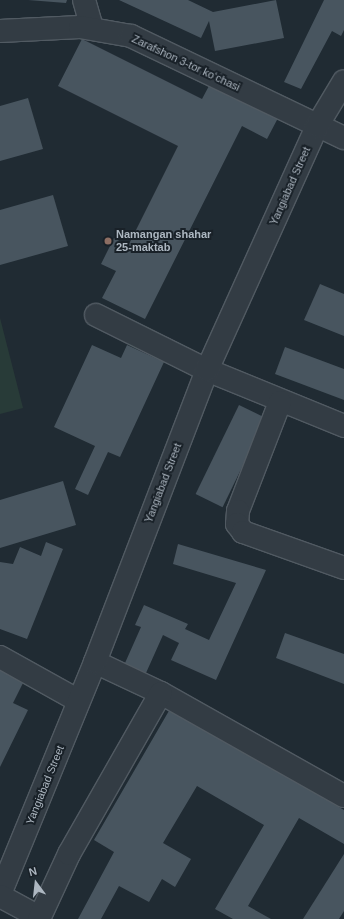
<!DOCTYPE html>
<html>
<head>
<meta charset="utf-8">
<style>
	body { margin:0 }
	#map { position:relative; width:344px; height:919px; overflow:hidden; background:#202b33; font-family:Arial,sans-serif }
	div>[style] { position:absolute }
	.green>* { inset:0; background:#283b38 }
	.building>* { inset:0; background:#48555f; transform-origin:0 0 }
	.roads { filter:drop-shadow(1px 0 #515a62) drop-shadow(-1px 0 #515a62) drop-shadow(0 1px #515a62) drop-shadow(0 -1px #515a62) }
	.minor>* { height:22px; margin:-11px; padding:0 11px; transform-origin:11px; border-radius:11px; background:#333c44 }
	.dots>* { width:11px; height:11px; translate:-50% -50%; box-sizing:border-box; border:2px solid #192128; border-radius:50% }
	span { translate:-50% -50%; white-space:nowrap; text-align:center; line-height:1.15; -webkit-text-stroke:4px #192128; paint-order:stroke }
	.street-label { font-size:11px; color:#adb7c1 }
	.poi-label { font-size:11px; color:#adb7c1; font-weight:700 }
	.left { translate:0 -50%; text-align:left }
	.north { position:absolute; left:16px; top:863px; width:40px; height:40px; -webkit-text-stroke:3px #192128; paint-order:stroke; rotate:345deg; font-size:11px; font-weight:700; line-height:16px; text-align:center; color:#adb7c1 }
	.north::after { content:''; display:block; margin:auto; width:14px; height:18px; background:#adb7c1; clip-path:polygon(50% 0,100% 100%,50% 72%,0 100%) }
</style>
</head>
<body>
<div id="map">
	<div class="green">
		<i style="clip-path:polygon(0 318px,23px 408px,0 414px)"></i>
	</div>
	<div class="building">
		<i style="clip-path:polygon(28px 0,67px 0,66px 3px)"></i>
		<i style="clip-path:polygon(119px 0,188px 0,213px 12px,276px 0,284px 38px,215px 51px,209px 21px,201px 38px)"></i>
		<i style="clip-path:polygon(324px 0,344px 0,344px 30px,341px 36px,332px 31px,301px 89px,284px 82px)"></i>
		<i style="clip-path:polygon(82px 39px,202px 99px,210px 84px,278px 118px,267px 139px,242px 126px,145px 319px,102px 298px,116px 271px,101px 264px,114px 238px,128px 246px,178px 146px,58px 86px)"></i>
		<i style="clip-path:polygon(28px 98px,43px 149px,0 161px,0 106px)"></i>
		<i style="clip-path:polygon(53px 195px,68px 246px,0 265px,0 210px)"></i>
		<i style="clip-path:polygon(320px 284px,344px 294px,344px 336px,304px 320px)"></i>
		<i style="clip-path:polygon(92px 345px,121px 358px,127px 345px,164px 362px,120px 457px,108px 452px,88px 495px,75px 489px,95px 446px,54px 427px)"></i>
		<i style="clip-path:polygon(285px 347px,344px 369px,344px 400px,275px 374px)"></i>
		<i style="left:239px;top:405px;width:30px;height:99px;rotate:26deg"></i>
		<i style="clip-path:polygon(63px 481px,76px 525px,0 548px,0 500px)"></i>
		<i style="clip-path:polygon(46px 542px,63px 549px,27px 639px,0 629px,0 562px,13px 564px,20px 547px,41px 556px)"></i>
		<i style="clip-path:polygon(178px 544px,266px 570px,216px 680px,171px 660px,179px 643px,163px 635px,146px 673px,125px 663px,141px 627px,135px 625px,144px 605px,188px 624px,185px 629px,209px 640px,236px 583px,173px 564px)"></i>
		<i style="clip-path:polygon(285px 633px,344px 654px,344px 684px,276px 658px)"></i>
		<i style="clip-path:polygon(0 667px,25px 679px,13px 703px,28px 710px,0 767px)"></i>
		<i style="clip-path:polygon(170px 709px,344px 810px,344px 844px,299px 818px,248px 906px,271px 919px,233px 919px,215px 909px,264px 825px,197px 786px,163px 843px,191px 859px,175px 887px,162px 879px,149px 902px,119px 886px,101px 919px,78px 919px,114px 852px,94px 840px)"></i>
		<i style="clip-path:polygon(344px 854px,344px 911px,339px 919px,303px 919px)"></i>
	</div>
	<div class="roads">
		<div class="minor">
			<i style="left:84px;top:0;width:29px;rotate:74deg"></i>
			<i style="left:0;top:31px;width:80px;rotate:-2.9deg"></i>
			<i style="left:80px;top:27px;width:52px;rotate:10deg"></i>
			<i style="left:131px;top:36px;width:236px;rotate:25.6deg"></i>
			<i style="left:96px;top:315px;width:124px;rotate:26.4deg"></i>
			<i style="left:207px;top:370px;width:148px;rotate:22.2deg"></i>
			<i style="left:280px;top:402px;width:117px;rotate:111.1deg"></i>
			<i style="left:238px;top:511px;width:13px;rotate:94deg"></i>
			<i style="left:237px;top:524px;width:10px;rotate:53deg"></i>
			<i style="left:243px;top:532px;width:107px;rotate:19.6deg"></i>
			<i style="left:0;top:657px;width:90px;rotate:29.1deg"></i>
			<i style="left:95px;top:662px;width:73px;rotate:25.2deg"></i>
			<i style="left:161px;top:693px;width:210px;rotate:29.4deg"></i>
			<i style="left:0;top:894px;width:251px;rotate:-67.7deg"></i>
			<i style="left:95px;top:662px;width:313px;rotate:-69deg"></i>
			<i style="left:207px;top:370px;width:268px;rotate:-65.7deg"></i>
			<i style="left:317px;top:126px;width:52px;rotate:-59deg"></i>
			<i style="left:0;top:896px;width:44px;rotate:28.3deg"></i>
			<i style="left:39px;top:919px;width:72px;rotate:-65.2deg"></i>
			<i style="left:69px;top:854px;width:185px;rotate:-60.3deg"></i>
		</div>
	</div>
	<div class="dots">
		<i style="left:108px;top:241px;background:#8d6e63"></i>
	</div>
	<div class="street-label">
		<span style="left:186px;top:63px;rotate:25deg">Zarafshon 3-tor koʻchasi</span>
		<span style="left:290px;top:186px;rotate:-66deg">Yangiabad Street</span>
		<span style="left:163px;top:483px;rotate:-69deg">Yangiabad Street</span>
		<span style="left:45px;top:785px;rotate:-68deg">Yangiabad Street</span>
	</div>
	<div class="poi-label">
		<span class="left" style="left:116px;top:241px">Namangan shahar<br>25-maktab</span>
	</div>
	<div class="north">N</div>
</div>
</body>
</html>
